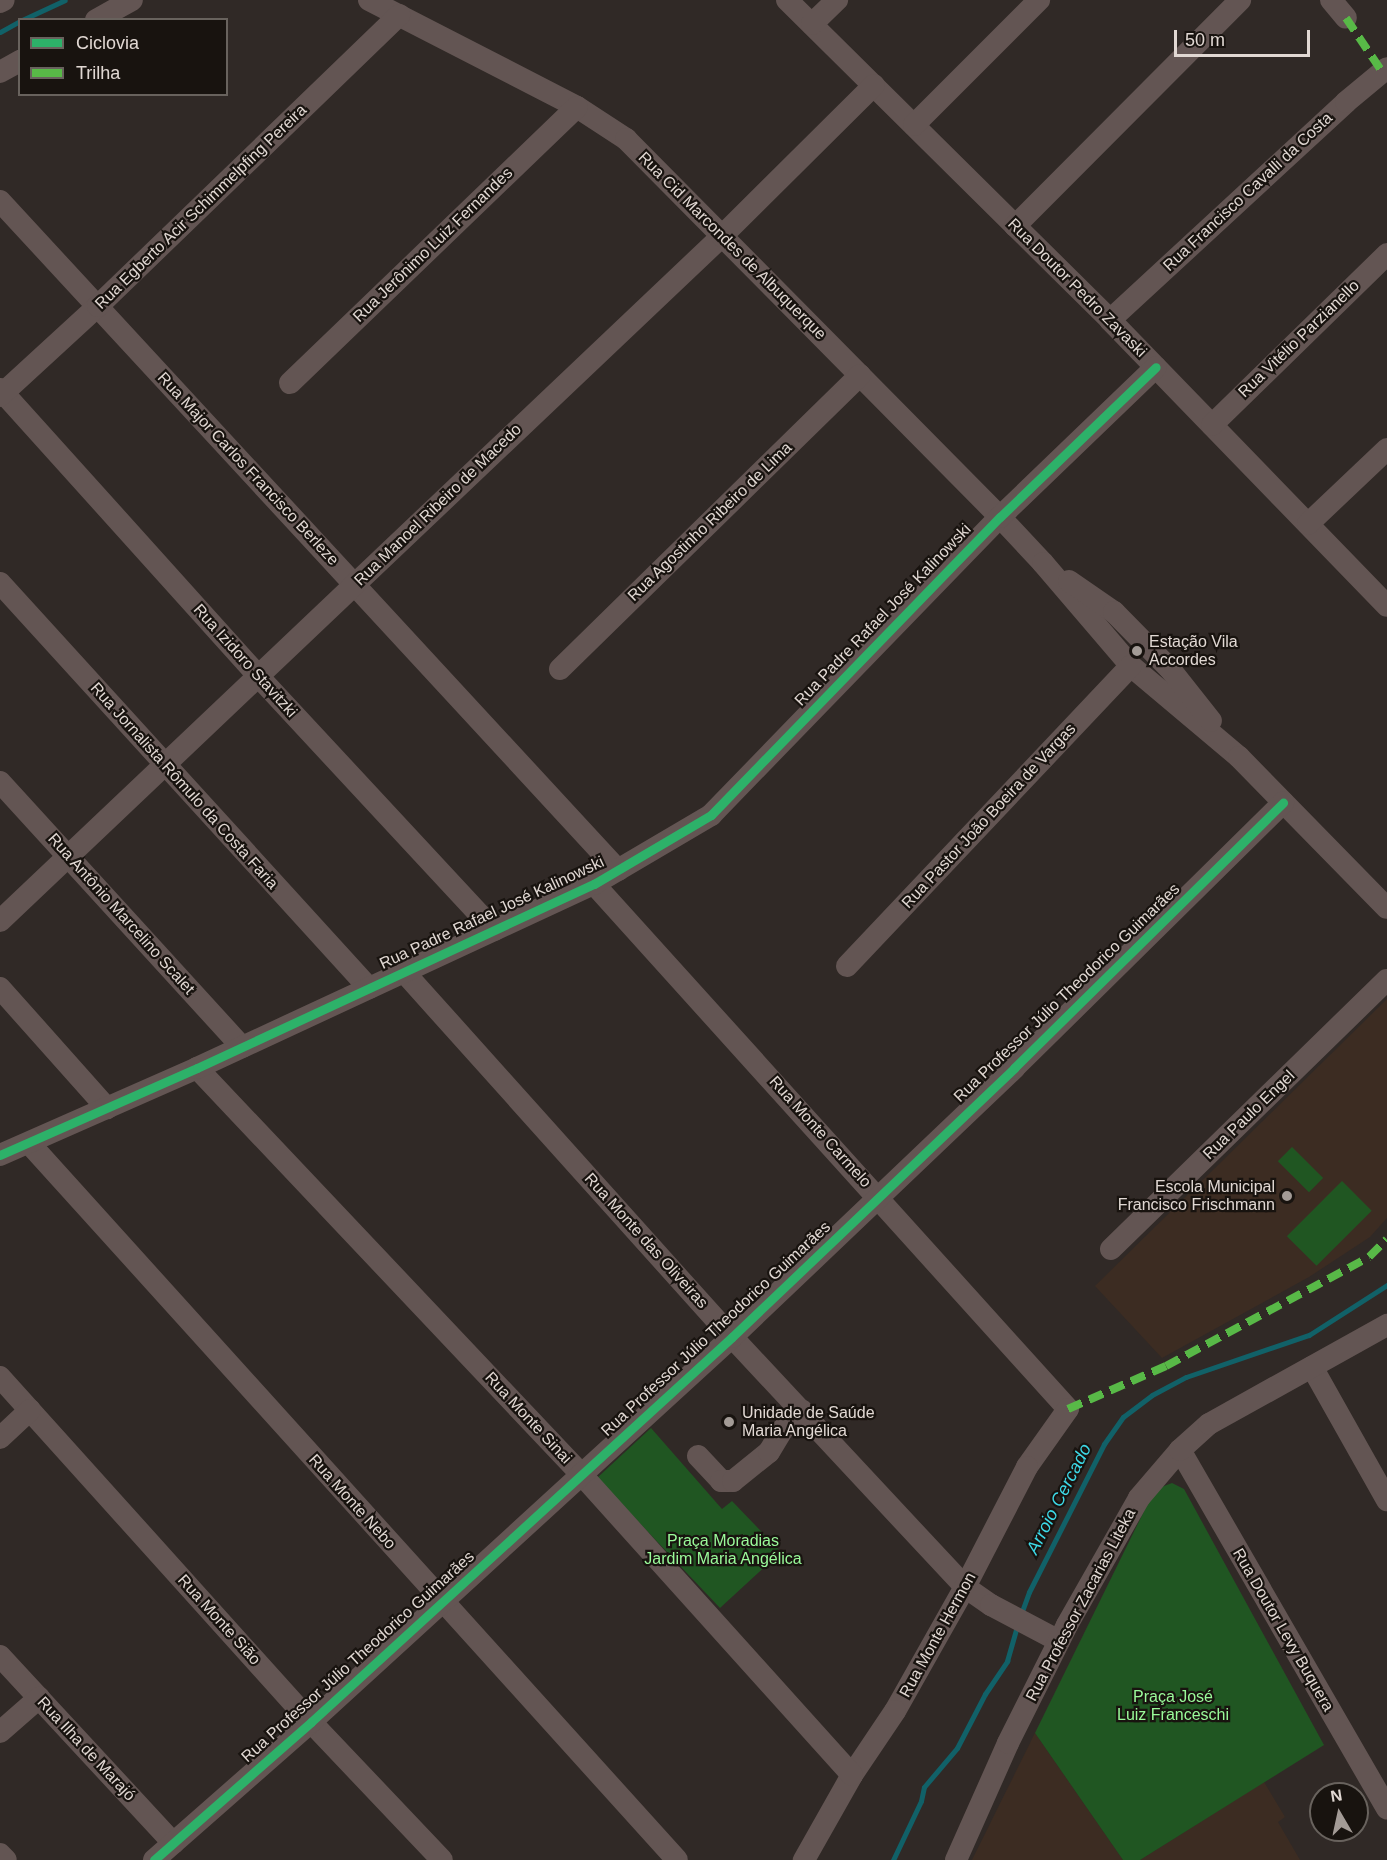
<!DOCTYPE html>
<html>
<head>
<meta charset="utf-8">
<style>
	body { margin:0 }
	#map { position:relative; width:1387px; height:1860px; overflow:hidden; background:#302926; font-family:Arial,sans-serif }
	div>[style] { position:absolute }
	.built>* { inset:0; background:#3c2c22 }
	.green>* { inset:0; background:#205622; transform-origin:0 0 }
	.stream>* { height:5px; margin:-2.5px; padding:0 2.5px; transform-origin:2.5px; border-radius:2.5px; background:#116168 }
	.minor>* { height:22px; margin:-11px; padding:0 11px; transform-origin:11px; border-radius:11px; background:#635553 }
	.quiet>* { height:8px; margin-top:-4px; transform-origin:0; background:repeating-linear-gradient(90deg,#58b947 0 15px,transparent 0 23px) }
	.cycleway>* { height:9px; margin:-4.5px; padding:0 4.5px; transform-origin:4.5px; border-radius:4.5px; background:#2db169 }
	.dots>* { width:16px; height:16px; translate:-50% -50%; box-sizing:border-box; border:3px solid #18130f; border-radius:50% }
	span { translate:-50% -50%; white-space:nowrap; text-align:center; line-height:1.15; -webkit-text-stroke:4.5px #18130f; paint-order:stroke }
	.street-label { font-size:16px; color:#e1d8d3 }
	.poi-label { font-size:16px; color:#e1d8d3 }
	.left { translate:0 -50%; text-align:left }
	.right { translate:-100% -50%; text-align:right }
	.park-label { font-size:16px; color:#9afa9a }
	.water-label { font-size:18px; color:#3dd9e7; font-style:italic }
	.legend { position:absolute; left:18px; top:18px; width:210px; height:78px; box-sizing:border-box; background:#18130f; border:2px solid #68625d; margin:0; padding:8px 10px; list-style:none; font-size:18px; color:#e1d8d3 }
	.legend li { display:flex; align-items:center; gap:12px; height:30px }
	.legend b { width:30px; border:2px solid #68625d }
	.north { position:absolute; left:1309px; top:1782px; width:60px; height:60px; box-sizing:border-box; background:#18130f; border:2px solid #68625d; border-radius:50%; rotate:351deg; font-size:16px; font-weight:700; line-height:24px; text-align:center; color:#e1d8d3 }
	.north::after { content:''; display:block; margin:auto; width:21px; height:27px; background:#a39b96; clip-path:polygon(50% 0,100% 100%,50% 72%,0 100%) }
	.scale { position:absolute; left:1174px; top:30px; width:136px; height:27px; box-sizing:border-box; border:3px solid #e1d8d3; border-top:0; padding-left:8px; font-size:18px; line-height:21px; white-space:nowrap; color:#e1d8d3; -webkit-text-stroke:4px #18130f; paint-order:stroke }
</style>
</head>
<body>
<div id="map">
	<div class="built">
		<i style="clip-path:polygon(1387px 999px,1387px 1218px,1370px 1237px,1309px 1277px,1162px 1358px,1095px 1286px)"></i>
		<i style="clip-path:polygon(1035px 1733px,1123px 1860px,972px 1860px)"></i>
		<i style="clip-path:polygon(1264px 1782px,1285px 1817px,1278px 1822px,1300px 1860px,1140px 1860px)"></i>
	</div>
	<div class="green">
		<i style="left:1292px;top:1147px;width:44px;height:20px;rotate:45deg"></i>
		<i style="left:1342px;top:1181px;width:42px;height:78px;rotate:45deg"></i>
		<i style="clip-path:polygon(651px 1428px,722px 1509px,732px 1501px,781px 1552px,720px 1608px,597px 1478px)"></i>
		<i style="clip-path:polygon(1172px 1483px,1184px 1489px,1324px 1745px,1140px 1860px,1123px 1860px,1035px 1733px,1150px 1499px,1159px 1488px)"></i>
	</div>
	<div class="stream">
		<i style="left:22px;top:20px;width:47px;rotate:-24.9deg"></i>
		<i style="left:0;top:32px;width:23px;rotate:-29deg"></i>
		<i style="left:1021px;top:1614px;width:23px;rotate:-70deg"></i>
		<i style="left:1029px;top:1592px;width:166px;rotate:-63.1deg"></i>
		<i style="left:1104px;top:1444px;width:33px;rotate:-55deg"></i>
		<i style="left:1123px;top:1417px;width:36px;rotate:-37deg"></i>
		<i style="left:1152px;top:1395px;width:38px;rotate:-28deg"></i>
		<i style="left:1186px;top:1377px;width:130px;rotate:-18.9deg"></i>
		<i style="left:1309px;top:1335px;width:93px;rotate:-32.7deg"></i>
		<i style="left:893px;top:1860px;width:65px;rotate:-64.6deg"></i>
		<i style="left:921px;top:1801px;width:14px;rotate:-78deg"></i>
		<i style="left:924px;top:1787px;width:51px;rotate:-49.8deg"></i>
		<i style="left:957px;top:1748px;width:61px;rotate:-62.6deg"></i>
		<i style="left:985px;top:1694px;width:40px;rotate:-56deg"></i>
		<i style="left:1007px;top:1661px;width:36px;rotate:-74deg"></i>
	</div>
	<div class="minor">
		<i style="left:369px;top:0;width:234px;rotate:27.2deg"></i>
		<i style="left:577px;top:107px;width:59px;rotate:33.1deg"></i>
		<i style="left:626px;top:139px;width:532px;rotate:45.3deg"></i>
		<i style="left:1000px;top:517px;width:63px;rotate:46.9deg"></i>
		<i style="left:1043px;top:563px;width:135px;rotate:49.5deg"></i>
		<i style="left:1131px;top:666px;width:141px;rotate:40.1deg"></i>
		<i style="left:1239px;top:757px;width:211px;rotate:45.6deg"></i>
		<i style="left:787px;top:0;width:455px;rotate:44.7deg"></i>
		<i style="left:1110px;top:320px;width:398px;rotate:45.9deg"></i>
		<i style="left:1331px;top:0;width:23px;rotate:50deg"></i>
		<i style="left:0;top:2px;width:4px;rotate:-27deg"></i>
		<i style="left:96px;top:20px;width:41px;rotate:-29.1deg"></i>
		<i style="left:812px;top:24px;width:35px;rotate:-44deg"></i>
		<i style="left:0;top:72px;width:23px;rotate:-29deg"></i>
		<i style="left:914px;top:125px;width:177px;rotate:-45deg"></i>
		<i style="left:0;top:201px;width:911px;rotate:47.27deg"></i>
		<i style="left:1015px;top:226px;width:319px;rotate:-45.1deg"></i>
		<i style="left:1110px;top:320px;width:321px;rotate:-42.7deg"></i>
		<i style="left:1346px;top:102px;width:53px;rotate:-39.7deg"></i>
		<i style="left:290px;top:383px;width:398px;rotate:-43.9deg"></i>
		<i style="left:0;top:389px;width:386px;rotate:48deg"></i>
		<i style="left:258px;top:676px;width:347px;rotate:47.1deg"></i>
		<i style="left:0;top:396px;width:133px;rotate:-42.6deg"></i>
		<i style="left:98px;top:306px;width:419px;rotate:-44deg"></i>
		<i style="left:1212px;top:425px;width:245px;rotate:-44.3deg"></i>
		<i style="left:1308px;top:524px;width:109px;rotate:-43.5deg"></i>
		<i style="left:1069px;top:581px;width:55px;rotate:34.6deg"></i>
		<i style="left:1114px;top:612px;width:80px;rotate:45.5deg"></i>
		<i style="left:1170px;top:669px;width:66px;rotate:51.7deg"></i>
		<i style="left:0;top:583px;width:548px;rotate:47.66deg"></i>
		<i style="left:560px;top:669px;width:420px;rotate:-44.4deg"></i>
		<i style="left:0;top:782px;width:359px;rotate:47.6deg"></i>
		<i style="left:594px;top:884px;width:707px;rotate:47.92deg"></i>
		<i style="left:1068px;top:1409px;width:71px;rotate:125.3deg"></i>
		<i style="left:1027px;top:1467px;width:135px;rotate:117.3deg"></i>
		<i style="left:965px;top:1587px;width:142px;rotate:119.4deg"></i>
		<i style="left:895px;top:1711px;width:77px;rotate:123.9deg"></i>
		<i style="left:852px;top:1775px;width:98px;rotate:119.5deg"></i>
		<i style="left:0;top:921px;width:995px;rotate:-43.49deg"></i>
		<i style="left:722px;top:236px;width:214px;rotate:-44.8deg"></i>
		<i style="left:847px;top:966px;width:413px;rotate:-46.6deg"></i>
		<i style="left:404px;top:972px;width:491px;rotate:48.1deg"></i>
		<i style="left:732px;top:1337px;width:342px;rotate:47deg"></i>
		<i style="left:965px;top:1587px;width:32px;rotate:35deg"></i>
		<i style="left:991px;top:1605px;width:77px;rotate:27.9deg"></i>
		<i style="left:0;top:988px;width:161px;rotate:48.3deg"></i>
		<i style="left:197px;top:1068px;width:559px;rotate:46.6deg"></i>
		<i style="left:581px;top:1474px;width:405px;rotate:48deg"></i>
		<i style="left:29px;top:1143px;width:966px;rotate:47.89deg"></i>
		<i style="left:0;top:1155px;width:215px;rotate:-23.8deg"></i>
		<i style="left:197px;top:1068px;width:438px;rotate:-24.9deg"></i>
		<i style="left:594px;top:884px;width:136px;rotate:-30.5deg"></i>
		<i style="left:711px;top:815px;width:415px;rotate:-45.9deg"></i>
		<i style="left:1000px;top:517px;width:216px;rotate:-43.9deg"></i>
		<i style="left:1111px;top:1249px;width:385px;rotate:-44.3deg"></i>
		<i style="left:1312px;top:1367px;width:153px;rotate:60.6deg"></i>
		<i style="left:0;top:1377px;width:464px;rotate:48deg"></i>
		<i style="left:311px;top:1722px;width:190px;rotate:46.5deg"></i>
		<i style="left:0;top:1438px;width:41px;rotate:-43deg"></i>
		<i style="left:1180px;top:1450px;width:414px;rotate:60deg"></i>
		<i style="left:698px;top:1456px;width:34px;rotate:47deg"></i>
		<i style="left:721px;top:1481px;width:12px"></i>
		<i style="left:733px;top:1481px;width:46px;rotate:-38.9deg"></i>
		<i style="left:769px;top:1452px;width:26px;rotate:-59deg"></i>
		<i style="left:782px;top:1430px;width:28px;rotate:-44deg"></i>
		<i style="left:0;top:1656px;width:255px;rotate:47.2deg"></i>
		<i style="left:0;top:1732px;width:52px;rotate:-41.1deg"></i>
		<i style="left:0;top:1854px;width:8px;rotate:45deg"></i>
		<i style="left:154px;top:1860px;width:209px;rotate:-41.3deg"></i>
		<i style="left:311px;top:1722px;width:570px;rotate:-42.44deg"></i>
		<i style="left:732px;top:1337px;width:390px;rotate:-43.6deg"></i>
		<i style="left:1014px;top:1068px;width:378px;rotate:-44.6deg"></i>
		<i style="left:956px;top:1860px;width:128px;rotate:-66deg"></i>
		<i style="left:1008px;top:1743px;width:132px;rotate:-63.4deg"></i>
		<i style="left:1067px;top:1625px;width:146px;rotate:-60.4deg"></i>
		<i style="left:1139px;top:1498px;width:63px;rotate:-49.5deg"></i>
		<i style="left:1180px;top:1450px;width:39px;rotate:-42deg"></i>
		<i style="left:1209px;top:1424px;width:204px;rotate:-29.1deg"></i>
	</div>
	<div class="quiet">
		<i style="left:1346px;top:18px;width:63px;rotate:56.1deg"></i>
		<i style="left:1068px;top:1409px;width:107px;rotate:-23.7deg"></i>
		<i style="left:1166px;top:1366px;width:230px;rotate:-28.2deg"></i>
		<i style="left:1369px;top:1257px;width:25px;rotate:-45deg"></i>
	</div>
	<div class="cycleway">
		<i style="left:0;top:1155px;width:215px;rotate:-23.8deg"></i>
		<i style="left:197px;top:1068px;width:438px;rotate:-24.9deg"></i>
		<i style="left:594px;top:884px;width:136px;rotate:-30.5deg"></i>
		<i style="left:711px;top:815px;width:415px;rotate:-45.9deg"></i>
		<i style="left:1000px;top:517px;width:216px;rotate:-43.9deg"></i>
		<i style="left:154px;top:1860px;width:209px;rotate:-41.3deg"></i>
		<i style="left:311px;top:1722px;width:570px;rotate:-42.44deg"></i>
		<i style="left:732px;top:1337px;width:390px;rotate:-43.6deg"></i>
		<i style="left:1014px;top:1068px;width:378px;rotate:-44.6deg"></i>
	</div>
	<div class="dots">
		<i style="left:1137px;top:651px;background:#a39b96"></i>
		<i style="left:1287px;top:1196px;background:#a39b96"></i>
		<i style="left:729px;top:1422px;background:#a39b96"></i>
	</div>
	<div class="street-label">
		<span style="left:1248px;top:192px;rotate:-43deg">Rua Francisco Cavalli da Costa</span>
		<span style="left:201px;top:207px;rotate:-44deg">Rua Egberto Acir Schimmelpfing Pereira</span>
		<span style="left:433px;top:245px;rotate:-44deg">Rua Jerônimo Luiz Fernandes</span>
		<span style="left:732px;top:246px;rotate:45deg">Rua Cid Marcondes de Albuquerque</span>
		<span style="left:1077px;top:288px;rotate:45deg">Rua Doutor Pedro Zavaski</span>
		<span style="left:1299px;top:339px;rotate:-44deg">Rua Vitélio Parzianello</span>
		<span style="left:248px;top:469px;rotate:47deg">Rua Major Carlos Francisco Berleze</span>
		<span style="left:438px;top:505px;rotate:-44deg">Rua Manoel Ribeiro de Macedo</span>
		<span style="left:710px;top:522px;rotate:-44deg">Rua Agostinho Ribeiro de Lima</span>
		<span style="left:883px;top:615px;rotate:-46deg">Rua Padre Rafael José Kalinowski</span>
		<span style="left:245px;top:661px;rotate:48deg">Rua Izidoro Stavitzki</span>
		<span style="left:184px;top:786px;rotate:48deg">Rua Jornalista Rômulo da Costa Faria</span>
		<span style="left:989px;top:816px;rotate:-47deg">Rua Pastor João Boeira de Vargas</span>
		<span style="left:492px;top:913px;rotate:-25deg">Rua Padre Rafael José Kalinowski</span>
		<span style="left:121px;top:914px;rotate:48deg">Rua Antônio Marcelino Scalet</span>
		<span style="left:1067px;top:993px;rotate:-44deg">Rua Professor Júlio Theodorico Guimarães</span>
		<span style="left:1249px;top:1115px;rotate:-44deg">Rua Paulo Engel</span>
		<span style="left:820px;top:1132px;rotate:48deg">Rua Monte Carmelo</span>
		<span style="left:646px;top:1241px;rotate:48deg">Rua Monte das Oliveiras</span>
		<span style="left:716px;top:1329px;rotate:-43deg">Rua Professor Júlio Theodorico Guimarães</span>
		<span style="left:528px;top:1418px;rotate:47deg">Rua Monte Sinai</span>
		<span style="left:352px;top:1502px;rotate:48deg">Rua Monte Nebo</span>
		<span style="left:1081px;top:1605px;rotate:-62deg">Rua Professor Zacarias Liteka</span>
		<span style="left:219px;top:1620px;rotate:48deg">Rua Monte Sião</span>
		<span style="left:1283px;top:1630px;rotate:60deg">Rua Doutor Levy Buquera</span>
		<span style="left:938px;top:1635px;rotate:-61deg">Rua Monte Hermon</span>
		<span style="left:358px;top:1657px;rotate:-42deg">Rua Professor Júlio Theodorico Guimarães</span>
		<span style="left:86px;top:1749px;rotate:47deg">Rua Ilha de Marajó</span>
	</div>
	<div class="poi-label">
		<span class="left" style="left:1149px;top:651px">Estação Vila<br>Accordes</span>
		<span class="right" style="left:1275px;top:1196px">Escola Municipal<br>Francisco Frischmann</span>
		<span class="left" style="left:742px;top:1422px">Unidade de Saúde<br>Maria Angélica</span>
	</div>
	<div class="park-label">
		<span style="left:723px;top:1550px">Praça Moradias<br>Jardim Maria Angélica</span>
		<span style="left:1173px;top:1706px">Praça José<br>Luiz Franceschi</span>
	</div>
	<div class="water-label">
		<span style="left:1059px;top:1499px;rotate:-63deg">Arroio Cercado</span>
	</div>
	<ul class="legend">
	<li><b style="height:8px;background:#2db169"></b>Ciclovia</li>
	<li><b style="height:8px;background:#58b947"></b>Trilha</li>
	</ul>
	<div class="north">N</div>
	<div class="scale">50 m</div>
</div>
</body>
</html>
